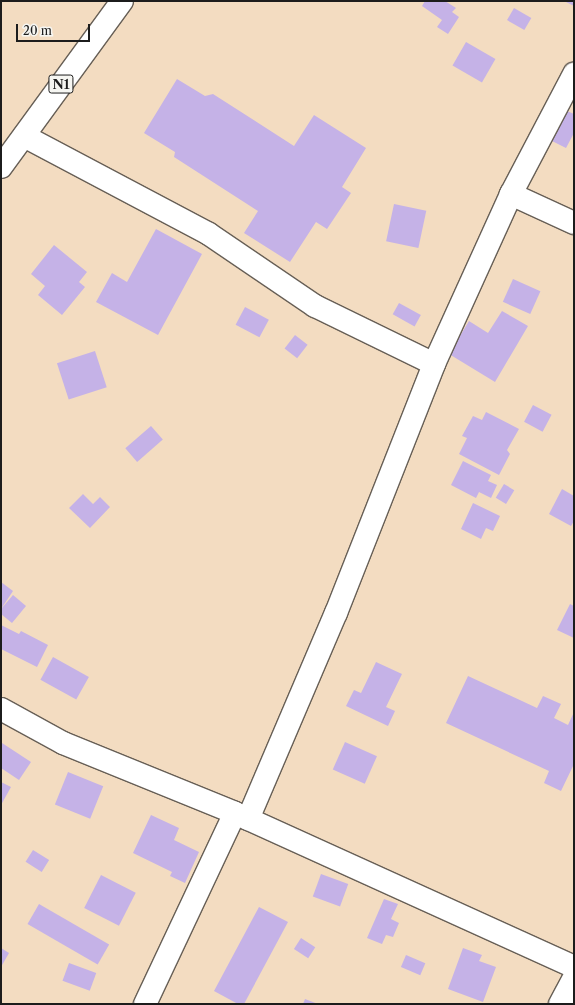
<!DOCTYPE html>
<html>
<head>
<meta charset="utf-8">
<style>
	body { margin:0 }
	#map { position:relative; width:575px; height:1005px; overflow:hidden; background:#f3dcc1; font-family:"Libre Caslon Text",serif }
	div>[style] { position:absolute }
	.building>* { inset:0; background:#c5b2e7; transform-origin:0 0 }
	.roads { filter:drop-shadow(1px 0 #675f56) drop-shadow(-1px 0 #675f56) drop-shadow(0 1px #675f56) drop-shadow(0 -1px #675f56) }
	.minor>* { height:22px; margin:-11px; padding:0 11px; transform-origin:11px; border-radius:11px; background:#fff }
	.trunk>* { height:22px; margin:-11px; padding:0 11px; transform-origin:11px; border-radius:11px; background:#fff }
	span { translate:-50% -50%; white-space:nowrap; text-align:center; line-height:1.15; -webkit-text-stroke:3.5px #f6f6f2; paint-order:stroke }
	.shield-label span { padding:1px 3px; background:#f6f6f2; border:1px solid; border-radius:3px; -webkit-text-stroke-width:0 }
	.shield-label { font-size:13px; color:#1c1c1c; font-weight:700 }
	.frame { position:absolute; inset:0; border:2px solid #1c1c1c; pointer-events:none }
	.scale { position:absolute; left:16px; top:24px; width:74px; height:18px; box-sizing:border-box; border:2px solid #1c1c1c; border-top:0; padding-left:5px; font-size:12px; line-height:14px; white-space:nowrap; color:#1c1c1c; -webkit-text-stroke:3px #f6f6f2; paint-order:stroke }
</style>
</head>
<body>
<div id="map">
	<div class="building">
		<i style="clip-path:polygon(425px 1px,445px 1px,456px 8px,452px 12px,459px 17px,448px 34px,437px 27px,442px 20px,422px 6px)"></i>
		<i style="clip-path:polygon(564px 1px,574px 1px,574px 6px)"></i>
		<i style="left:514px;top:8px;width:20px;height:14px;rotate:30deg"></i>
		<i style="left:466px;top:42px;width:34px;height:27px;rotate:30deg"></i>
		<i style="clip-path:polygon(177px 79px,205px 96px,213px 94px,294px 146px,314px 115px,366px 148px,342px 187px,351px 193px,327px 229px,316px 222px,290px 262px,244px 233px,258px 211px,174px 157px,175px 152px,144px 133px)"></i>
		<i style="clip-path:polygon(567px 111px,574px 114px,574px 133px,566px 148px,552px 141px)"></i>
		<i style="left:394px;top:204px;width:33px;height:38px;rotate:12deg"></i>
		<i style="clip-path:polygon(156px 229px,202px 254px,158px 335px,96px 302px,112px 273px,127px 282px)"></i>
		<i style="clip-path:polygon(54px 245px,87px 272px,79px 282px,85px 287px,62px 315px,38px 295px,45px 286px,31px 274px)"></i>
		<i style="left:513px;top:279px;width:30px;height:25px;rotate:24deg"></i>
		<i style="left:399px;top:303px;width:25px;height:13px;rotate:29deg"></i>
		<i style="left:245px;top:307px;width:27px;height:20px;rotate:28deg"></i>
		<i style="clip-path:polygon(502px 311px,528px 326px,495px 382px,449px 354px,469px 321px,488px 333px)"></i>
		<i style="left:295px;top:335px;width:16px;height:17px;rotate:38deg"></i>
		<i style="left:95px;top:351px;width:38px;height:40px;rotate:72deg"></i>
		<i style="left:533px;top:405px;width:21px;height:19px;rotate:28deg"></i>
		<i style="clip-path:polygon(486px 412px,519px 429px,507px 450px,510px 454px,499px 475px,459px 454px,467px 438px,462px 436px,473px 416px,482px 420px)"></i>
		<i style="left:151px;top:426px;width:18px;height:34px;rotate:49deg"></i>
		<i style="clip-path:polygon(463px 461px,491px 475px,488px 481px,497px 485px,491px 498px,479px 492px,476px 498px,451px 485px)"></i>
		<i style="left:504px;top:484px;width:12px;height:16px;rotate:31deg"></i>
		<i style="clip-path:polygon(562px 489px,574px 496px,574px 521px,571px 526px,549px 514px)"></i>
		<i style="clip-path:polygon(83px 494px,93px 504px,100px 497px,110px 507px,90px 528px,69px 508px)"></i>
		<i style="clip-path:polygon(473px 503px,500px 516px,493px 531px,486px 528px,481px 539px,461px 529px)"></i>
		<i style="clip-path:polygon(1px 582px,13px 591px,1px 609px)"></i>
		<i style="clip-path:polygon(13px 595px,26px 606px,12px 623px,1px 614px,1px 609px)"></i>
		<i style="clip-path:polygon(570px 604px,574px 606px,574px 638px,557px 630px)"></i>
		<i style="clip-path:polygon(1px 625px,19px 634px,21px 631px,48px 645px,37px 667px,1px 649px)"></i>
		<i style="left:53px;top:657px;width:41px;height:26px;rotate:29deg"></i>
		<i style="clip-path:polygon(376px 662px,402px 674px,386px 707px,395px 711px,388px 726px,346px 706px,354px 690px,361px 693px)"></i>
		<i style="clip-path:polygon(468px 676px,537px 708px,543px 696px,561px 704px,554px 718px,568px 725px,574px 712px,574px 764px,561px 791px,544px 783px,549px 771px,446px 723px)"></i>
		<i style="left:345px;top:742px;width:35px;height:30px;rotate:24deg"></i>
		<i style="clip-path:polygon(2px 743px,31px 762px,19px 780px,1px 768px)"></i>
		<i style="left:68px;top:772px;width:38px;height:35px;rotate:22deg"></i>
		<i style="clip-path:polygon(1px 782px,11px 787px,1px 805px)"></i>
		<i style="clip-path:polygon(151px 815px,179px 828px,174px 840px,199px 852px,185px 883px,170px 876px,172px 872px,133px 853px)"></i>
		<i style="left:33px;top:850px;width:19px;height:14px;rotate:32deg"></i>
		<i style="left:321px;top:874px;width:29px;height:24px;rotate:20deg"></i>
		<i style="left:101px;top:875px;width:39px;height:37px;rotate:27deg"></i>
		<i style="clip-path:polygon(384px 899px,398px 904px,391px 919px,399px 923px,393px 937px,386px 935px,382px 944px,367px 938px)"></i>
		<i style="left:39px;top:904px;width:81px;height:23px;rotate:30deg"></i>
		<i style="clip-path:polygon(259px 907px,288px 922px,244px 1004px,238px 1004px,214px 991px)"></i>
		<i style="left:301px;top:938px;width:17px;height:13px;rotate:33deg"></i>
		<i style="clip-path:polygon(1px 948px,9px 953px,1px 967px)"></i>
		<i style="clip-path:polygon(463px 948px,482px 955px,479px 961px,496px 967px,483px 1002px,448px 989px)"></i>
		<i style="left:406px;top:955px;width:21px;height:13px;rotate:23deg"></i>
		<i style="left:69px;top:963px;width:29px;height:19px;rotate:20deg"></i>
		<i style="clip-path:polygon(305px 999px,318px 1004px,303px 1004px)"></i>
	</div>
	<div class="roads">
		<div class="minor">
			<i style="left:24px;top:136px;width:209px;rotate:27.9deg"></i>
			<i style="left:209px;top:234px;width:128px;rotate:34.2deg"></i>
			<i style="left:315px;top:306px;width:132px;rotate:26deg"></i>
			<i style="left:511px;top:194px;width:69px;rotate:24.7deg"></i>
			<i style="left:1px;top:709px;width:71px;rotate:28.7deg"></i>
			<i style="left:63px;top:743px;width:186px;rotate:22.1deg"></i>
			<i style="left:235px;top:813px;width:372px;rotate:24.4deg"></i>
			<i style="left:248px;top:819px;width:224px;rotate:-66.9deg"></i>
			<i style="left:336px;top:613px;width:268px;rotate:-68.5deg"></i>
			<i style="left:434px;top:364px;width:187px;rotate:-65.6deg"></i>
			<i style="left:511px;top:194px;width:136px;rotate:-62.3deg"></i>
			<i style="left:145px;top:1004px;width:211px;rotate:-64.8deg"></i>
			<i style="left:560px;top:1004px;width:30px;rotate:-62deg"></i>
		</div>
		<div class="trunk">
			<i style="left:1px;top:167px;width:205px;rotate:-53.9deg"></i>
		</div>
	</div>
	<div class="shield-label">
		<span style="left:61px;top:84px">N1</span>
	</div>
	<div class="frame"></div>
	<div class="scale">20 m</div>
</div>
</body>
</html>
